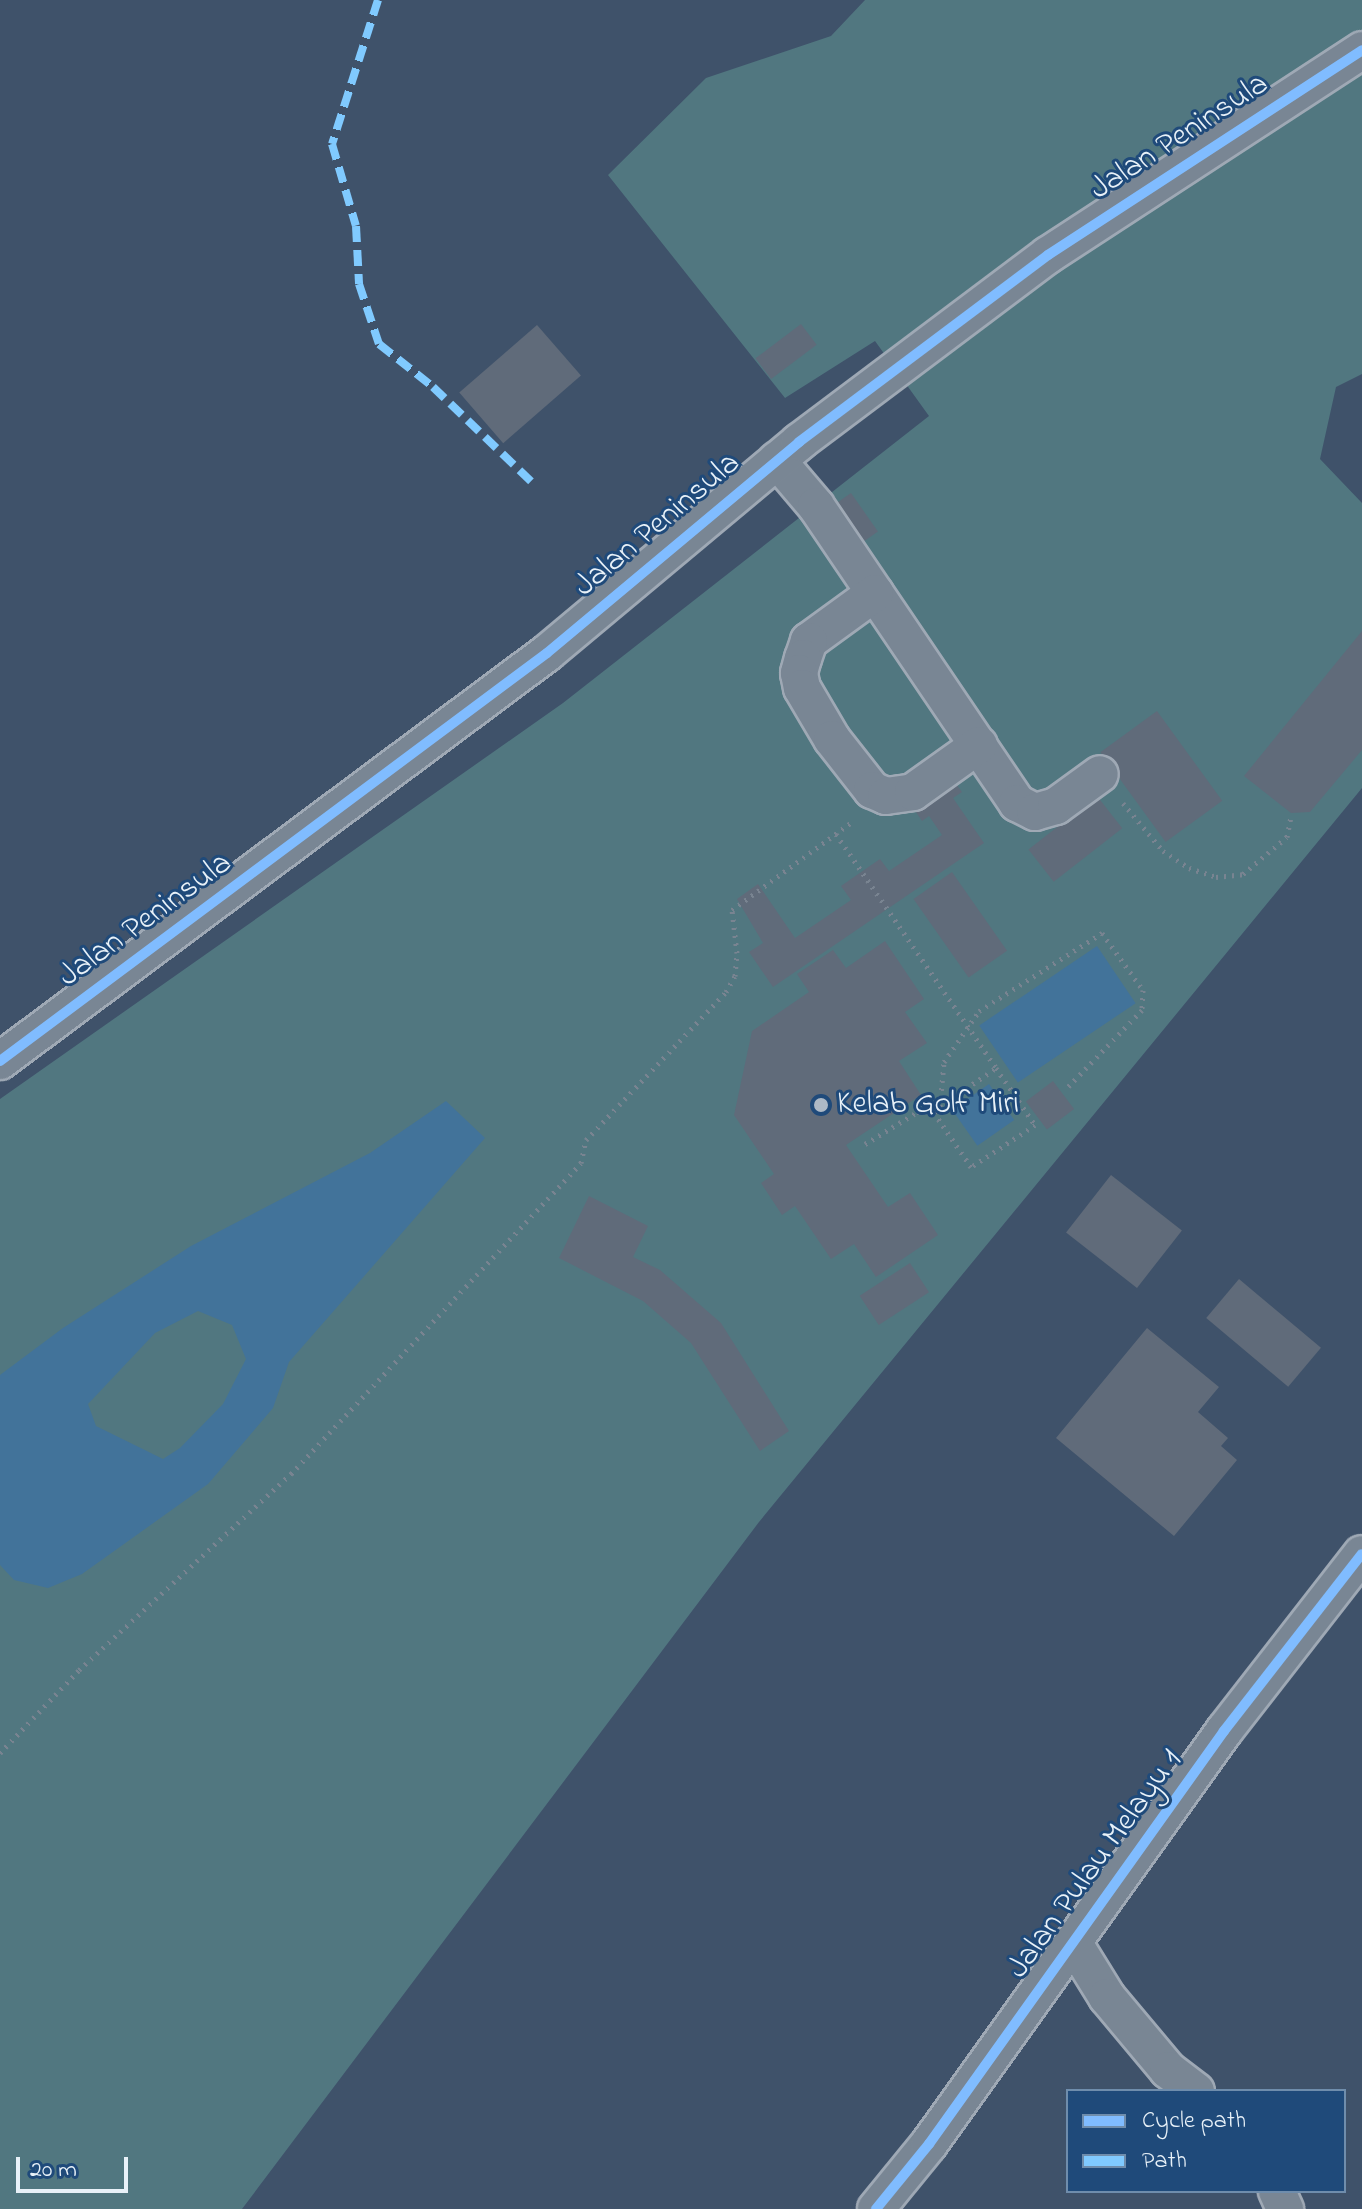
<!DOCTYPE html>
<html>
<head>
<meta charset="utf-8">
<style>
	body { margin:0 }
	#map { position:relative; width:1362px; height:2209px; overflow:hidden; background:#3f526a; font-family:"Indie Flower",sans-serif }
	div>[style] { position:absolute }
	.green>* { inset:0; background:#517780 }
	.water>* { inset:0; background:#42739a; transform-origin:0 0 }
	.building>* { inset:0; background:#606b7a; transform-origin:0 0 }
	.path>* { height:5px; margin-top:-2.5px; transform-origin:0; background:repeating-linear-gradient(90deg,#798491 0 2px,transparent 0 8px) }
	.roads { filter:drop-shadow(2px 0 #9fa9b5) drop-shadow(-2px 0 #9fa9b5) drop-shadow(0 2px #9fa9b5) drop-shadow(0 -2px #9fa9b5) }
	.minor>* { height:36px; margin:-18px; padding:0 18px; transform-origin:18px; border-radius:18px; background:#798694 }
	.quiet>* { height:8px; margin-top:-4px; transform-origin:0; background:repeating-linear-gradient(90deg,#80caff 0 16px,transparent 0 24px) }
	.cycleway>* { height:10px; margin:-5px; padding:0 5px; transform-origin:5px; border-radius:5px; background:#80bcff }
	.dots>* { width:22px; height:22px; translate:-50% -50%; box-sizing:border-box; border:4px solid #1f4a7a; border-radius:50% }
	span { translate:-50% -50%; white-space:nowrap; text-align:center; line-height:1.15; -webkit-text-stroke:6px #1f4a7a; paint-order:stroke }
	.street-label { font-size:32px; color:#e8f1f8 }
	.poi-label { font-size:32px; color:#e8f1f8 }
	.left { translate:0 -50%; text-align:left }
	.legend { position:absolute; left:1066px; top:2089px; width:280px; height:104px; box-sizing:border-box; background:#1f4a7a; border:2px solid #6f8dac; margin:0; padding:10px 14px; list-style:none; font-size:24px; color:#e8f1f8 }
	.legend li { display:flex; align-items:center; gap:16px; height:40px }
	.legend b { width:40px; border:2px solid #6f8dac }
	.scale { position:absolute; left:16px; top:2157px; width:112px; height:36px; box-sizing:border-box; border:4px solid #e8f1f8; border-top:0; padding-left:10px; font-size:24px; line-height:28px; white-space:nowrap; color:#e8f1f8; -webkit-text-stroke:6px #1f4a7a; paint-order:stroke }
</style>
</head>
<body>
<div id="map">
	<div class="green">
		<i style="clip-path:polygon(865px 0,1362px 0,1362px 374px,1336px 387px,1320px 459px,1362px 503px,1362px 788px,759px 1522px,242px 2209px,0 2209px,0 1099px,563px 703px,929px 416px,875px 341px,785px 398px,608px 175px,706px 78px,831px 36px)"></i>
	</div>
	<div class="water">
		<i style="left:1097px;top:946px;width:69px;height:142px;rotate:56deg"></i>
		<i style="left:989px;top:1084px;width:44px;height:45px;rotate:55deg"></i>
		<i style="clip-path:polygon(evenodd,446px 1101px,485px 1138px,289px 1362px,273px 1408px,208px 1484px,82px 1574px,48px 1588px,14px 1580px,0 1565px,0 1375px,63px 1328px,191px 1246px,370px 1153px,446px 1101px,198px 1311px,232px 1325px,246px 1359px,223px 1404px,180px 1448px,163px 1459px,96px 1426px,88px 1404px,155px 1333px,198px 1311px)"></i>
	</div>
	<div class="building">
		<i style="left:801px;top:324px;width:26px;height:57px;rotate:53deg"></i>
		<i style="left:537px;top:325px;width:67px;height:103px;rotate:49deg"></i>
		<i style="left:851px;top:493px;width:47px;height:24px;rotate:55deg"></i>
		<i style="clip-path:polygon(1362px 631px,1362px 750px,1310px 812px,1291px 813px,1244px 776px)"></i>
		<i style="left:1157px;top:711px;width:111px;height:70px;rotate:54deg"></i>
		<i style="clip-path:polygon(934px 753px,962px 792px,953px 798px,984px 843px,773px 987px,749px 952px,763px 943px,737px 899px,758px 884px,795px 938px,851px 900px,841px 886px,880px 859px,889px 871px,942px 835px,929px 816px,922px 821px,894px 780px)"></i>
		<i style="left:1097px;top:796px;width:41px;height:87px;rotate:52deg"></i>
		<i style="left:952px;top:872px;width:96px;height:47px;rotate:55deg"></i>
		<i style="clip-path:polygon(885px 941px,924px 999px,905px 1012px,927px 1043px,899px 1061px,921px 1095px,846px 1145px,888px 1207px,910px 1193px,938px 1235px,876px 1277px,854px 1244px,831px 1259px,795px 1206px,782px 1215px,761px 1183px,774px 1174px,734px 1115px,752px 1031px,809px 992px,797px 974px,833px 950px,846px 968px)"></i>
		<i style="left:1053px;top:1081px;width:35px;height:34px;rotate:53deg"></i>
		<i style="left:1111px;top:1175px;width:90px;height:73px;rotate:38deg"></i>
		<i style="clip-path:polygon(589px 1196px,648px 1226px,633px 1257px,660px 1270px,721px 1323px,789px 1431px,760px 1451px,691px 1343px,643px 1301px,559px 1258px)"></i>
		<i style="left:910px;top:1263px;width:35px;height:60px;rotate:57deg"></i>
		<i style="left:1239px;top:1279px;width:107px;height:51px;rotate:40deg"></i>
		<i style="clip-path:polygon(1147px 1328px,1219px 1387px,1198px 1412px,1228px 1438px,1221px 1446px,1237px 1460px,1174px 1536px,1056px 1438px)"></i>
	</div>
	<div class="path">
		<i style="left:1123px;top:803px;width:62px;rotate:50.2deg"></i>
		<i style="left:1163px;top:851px;width:31px;rotate:33deg"></i>
		<i style="left:1189px;top:868px;width:28px;rotate:18deg"></i>
		<i style="left:1216px;top:877px;width:27px;rotate:-6deg"></i>
		<i style="left:1243px;top:874px;width:57px;rotate:-40.1deg"></i>
		<i style="left:1287px;top:837px;width:20px;rotate:-79deg"></i>
		<i style="left:836px;top:834px;width:283px;rotate:55.6deg"></i>
		<i style="left:996px;top:1068px;width:69px;rotate:55.6deg"></i>
		<i style="left:1035px;top:1125px;width:77px;rotate:146.7deg"></i>
		<i style="left:971px;top:1167px;width:68px;rotate:-124.2deg"></i>
		<i style="left:933px;top:1111px;width:76px;rotate:-34.3deg"></i>
		<i style="left:940px;top:1106px;width:44px;rotate:-84.8deg"></i>
		<i style="left:944px;top:1062px;width:62px;rotate:-55.5deg"></i>
		<i style="left:979px;top:1011px;width:146px;rotate:-32.4deg"></i>
		<i style="left:1102px;top:933px;width:70px;rotate:54.3deg"></i>
		<i style="left:1143px;top:990px;width:20px;rotate:93deg"></i>
		<i style="left:1142px;top:1010px;width:108px;rotate:133.9deg"></i>
		<i style="left:865px;top:1144px;width:61px;rotate:-31.6deg"></i>
		<i style="left:917px;top:1112px;width:16px;rotate:-4deg"></i>
		<i style="left:0;top:1753px;width:115px;rotate:-46.4deg"></i>
		<i style="left:79px;top:1670px;width:289px;rotate:-42.8deg"></i>
		<i style="left:291px;top:1474px;width:425px;rotate:-47deg"></i>
		<i style="left:581px;top:1163px;width:24px;rotate:-78deg"></i>
		<i style="left:586px;top:1140px;width:204px;rotate:-46.6deg"></i>
		<i style="left:726px;top:992px;width:18px;rotate:-61deg"></i>
		<i style="left:735px;top:976px;width:23px;rotate:-85deg"></i>
		<i style="left:737px;top:953px;width:43px;rotate:-96.6deg"></i>
		<i style="left:732px;top:910px;width:150px;rotate:-36.3deg"></i>
	</div>
	<div class="roads">
		<div class="minor">
			<i style="left:777px;top:460px;width:60px;rotate:49.7deg"></i>
			<i style="left:816px;top:506px;width:359px;rotate:55.9deg"></i>
			<i style="left:1017px;top:803px;width:20px;rotate:27deg"></i>
			<i style="left:1035px;top:812px;width:22px;rotate:-16deg"></i>
			<i style="left:1056px;top:806px;width:54px;rotate:-36deg"></i>
			<i style="left:875px;top:593px;width:82px;rotate:144deg"></i>
			<i style="left:809px;top:641px;width:18px;rotate:109deg"></i>
			<i style="left:803px;top:658px;width:16px;rotate:105deg"></i>
			<i style="left:799px;top:673px;width:15px;rotate:79deg"></i>
			<i style="left:802px;top:688px;width:59px;rotate:59.5deg"></i>
			<i style="left:832px;top:739px;width:65px;rotate:51.9deg"></i>
			<i style="left:872px;top:790px;width:15px;rotate:23deg"></i>
			<i style="left:886px;top:796px;width:27px;rotate:-8deg"></i>
			<i style="left:913px;top:792px;width:81px;rotate:-35.5deg"></i>
			<i style="left:0;top:1061px;width:682px;rotate:-36.72deg"></i>
			<i style="left:547px;top:653px;width:329px;rotate:-39.9deg"></i>
			<i style="left:799px;top:442px;width:311px;rotate:-36.9deg"></i>
			<i style="left:1048px;top:255px;width:375px;rotate:-33.1deg"></i>
			<i style="left:1073px;top:1942px;width:65px;rotate:58.3deg"></i>
			<i style="left:1107px;top:1997px;width:95px;rotate:50.1deg"></i>
			<i style="left:1168px;top:2070px;width:35px;rotate:37deg"></i>
			<i style="left:1277px;top:2191px;width:20px;rotate:66deg"></i>
			<i style="left:876px;top:2209px;width:84px;rotate:-50.8deg"></i>
			<i style="left:929px;top:2144px;width:508px;rotate:-54.46deg"></i>
			<i style="left:1224px;top:1731px;width:224px;rotate:-52.1deg"></i>
		</div>
	</div>
	<div class="quiet">
		<i style="left:378px;top:0;width:151px;rotate:107.7deg"></i>
		<i style="left:332px;top:144px;width:85px;rotate:73.7deg"></i>
		<i style="left:356px;top:226px;width:58px;rotate:87deg"></i>
		<i style="left:359px;top:284px;width:63px;rotate:71.6deg"></i>
		<i style="left:379px;top:344px;width:69px;rotate:38.5deg"></i>
		<i style="left:433px;top:387px;width:144px;rotate:43.9deg"></i>
	</div>
	<div class="cycleway">
		<i style="left:0;top:1061px;width:682px;rotate:-36.72deg"></i>
		<i style="left:547px;top:653px;width:329px;rotate:-39.9deg"></i>
		<i style="left:799px;top:442px;width:311px;rotate:-36.9deg"></i>
		<i style="left:1048px;top:255px;width:375px;rotate:-33.1deg"></i>
		<i style="left:876px;top:2209px;width:84px;rotate:-50.8deg"></i>
		<i style="left:929px;top:2144px;width:508px;rotate:-54.46deg"></i>
		<i style="left:1224px;top:1731px;width:224px;rotate:-52.1deg"></i>
	</div>
	<div class="dots">
		<i style="left:821px;top:1105px;background:#adb9c6"></i>
	</div>
	<div class="street-label">
		<span style="left:1180px;top:138px;rotate:-33deg">Jalan Peninsula</span>
		<span style="left:658px;top:526px;rotate:-40deg">Jalan Peninsula</span>
		<span style="left:146px;top:921px;rotate:-36deg">Jalan Peninsula</span>
		<span style="left:1096px;top:1865px;rotate:-54deg">Jalan Pulau Melayu 1</span>
	</div>
	<div class="poi-label">
		<span class="left" style="left:837px;top:1105px">Kelab Golf Miri</span>
	</div>
	<ul class="legend">
	<li><b style="height:10px;background:#80bcff"></b>Cycle path</li>
	<li><b style="height:10px;background:#80caff"></b>Path</li>
	</ul>
	<div class="scale">20 m</div>
</div>
</body>
</html>
